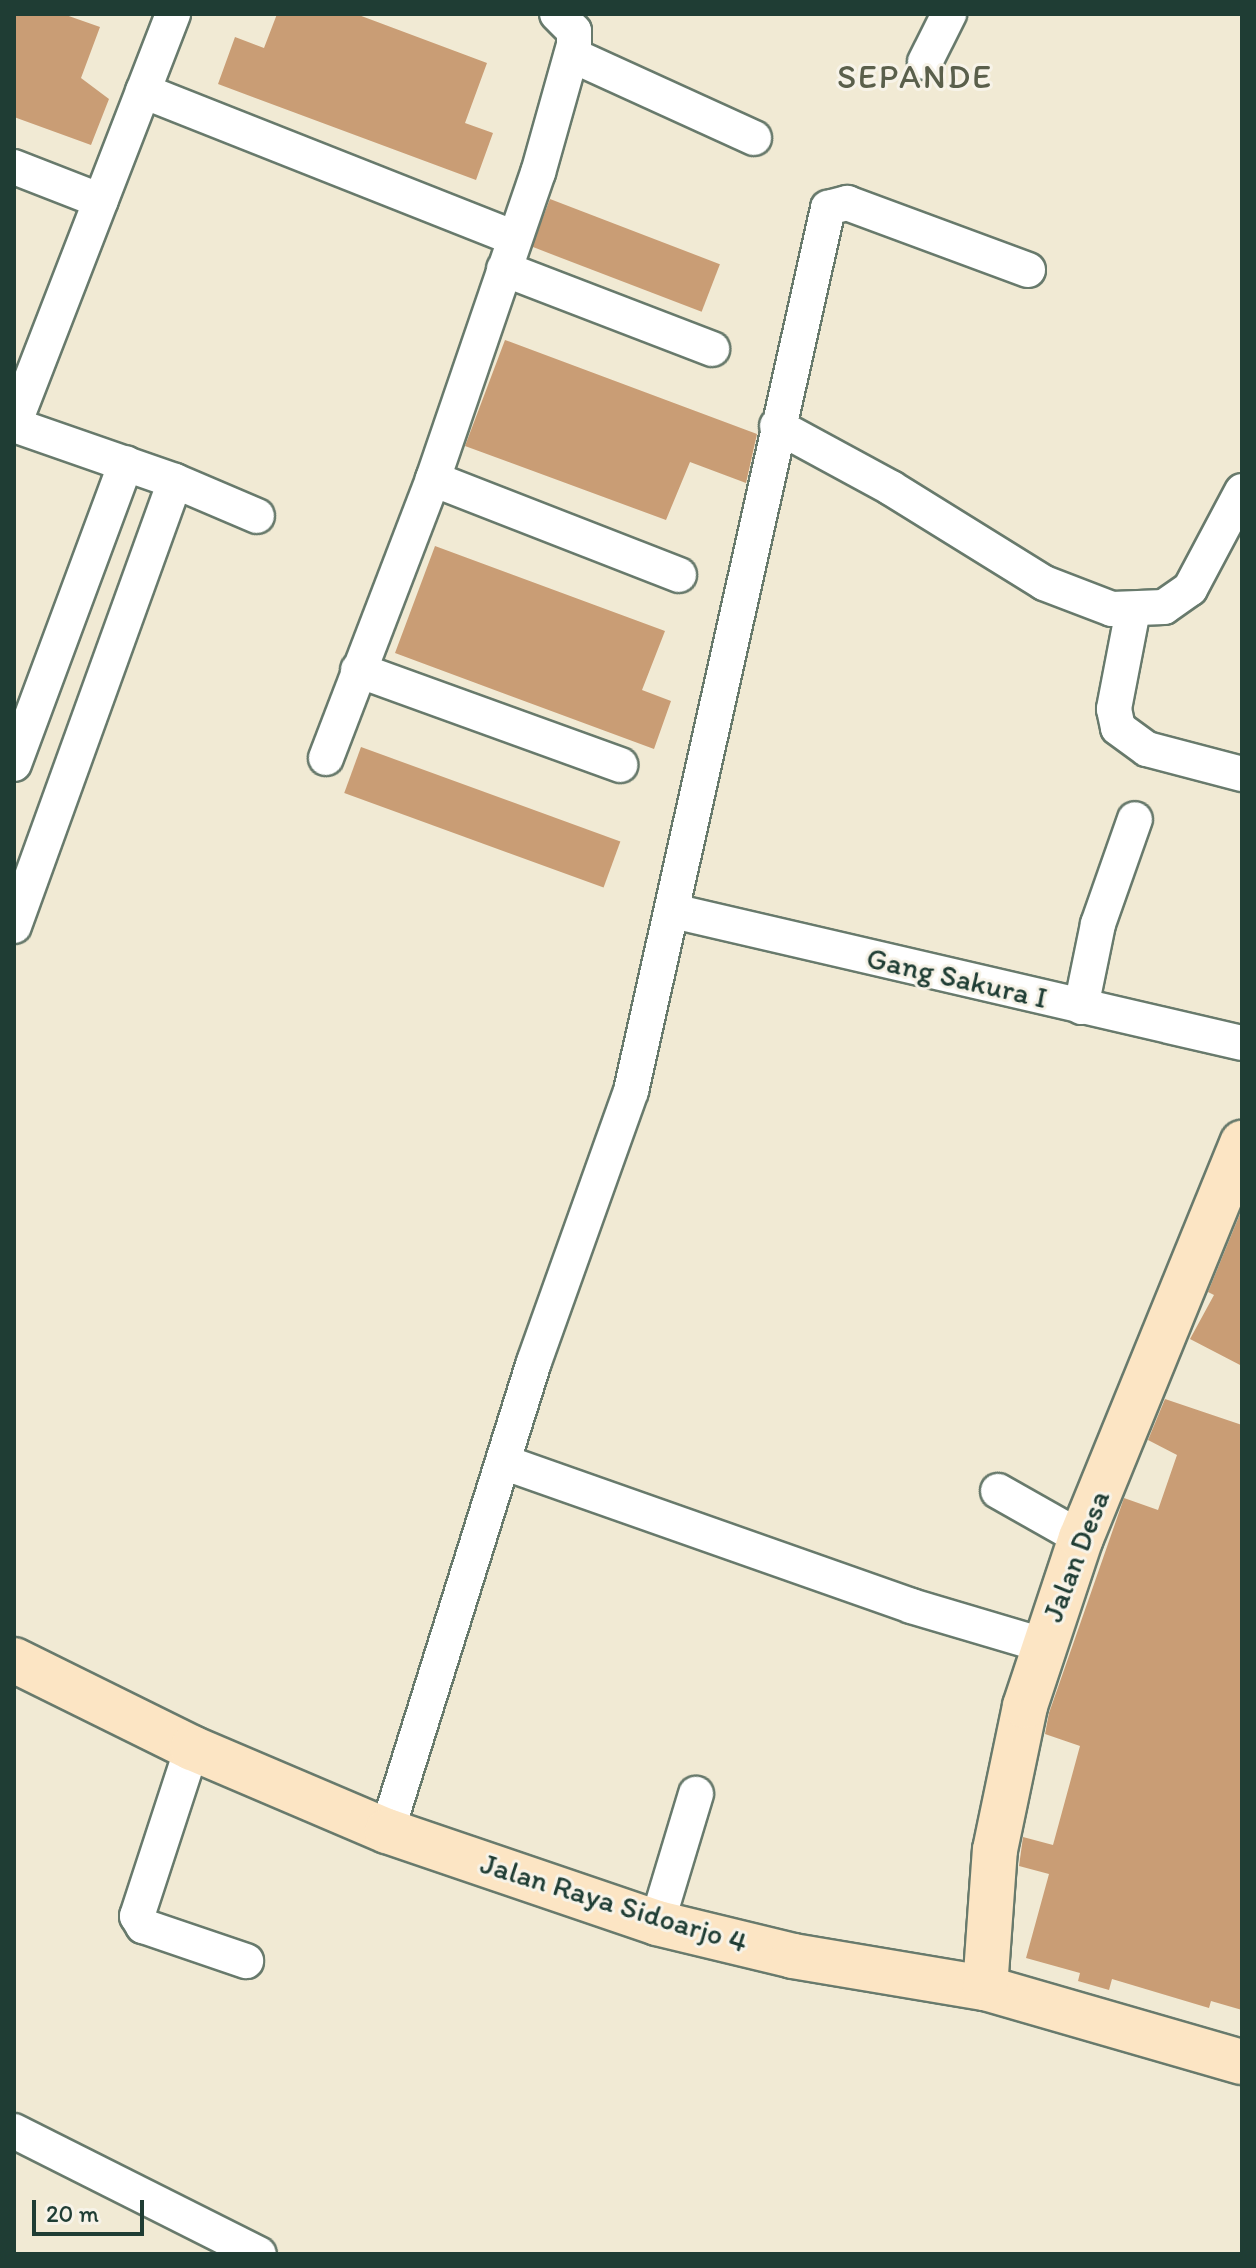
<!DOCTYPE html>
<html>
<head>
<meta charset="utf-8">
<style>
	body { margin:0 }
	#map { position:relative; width:1256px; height:2268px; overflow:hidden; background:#f1ead4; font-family:Itim,sans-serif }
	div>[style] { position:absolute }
	.building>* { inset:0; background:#c99d75; transform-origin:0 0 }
	.roads { filter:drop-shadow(2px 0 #687a6c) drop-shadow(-2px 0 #687a6c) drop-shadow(0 2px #687a6c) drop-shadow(0 -2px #687a6c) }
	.street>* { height:34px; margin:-17px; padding:0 17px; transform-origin:17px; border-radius:17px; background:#fff }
	.secondary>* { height:44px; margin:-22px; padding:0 22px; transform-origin:22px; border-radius:22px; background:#fce5c4 }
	span { translate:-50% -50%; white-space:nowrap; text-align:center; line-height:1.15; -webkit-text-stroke:6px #f7f3e8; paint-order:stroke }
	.street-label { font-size:30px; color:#1f3d34 }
	.quarter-label { font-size:34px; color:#5a5f4b; letter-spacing:2px }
	.frame { position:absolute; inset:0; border:16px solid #1f3d34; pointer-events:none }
	.scale { position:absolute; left:32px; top:2200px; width:112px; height:36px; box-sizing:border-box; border:4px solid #1f3d34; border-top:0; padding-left:10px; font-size:24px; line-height:28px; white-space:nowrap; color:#1f3d34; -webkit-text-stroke:6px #f7f3e8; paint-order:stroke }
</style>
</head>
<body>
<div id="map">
	<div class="building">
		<i style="clip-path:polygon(14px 14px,63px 14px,100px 27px,81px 78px,109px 99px,91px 145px,14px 117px)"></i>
		<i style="clip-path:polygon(277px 14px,356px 14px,487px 63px,465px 123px,493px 133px,476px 180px,218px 84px,235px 37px,264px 48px)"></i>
		<i style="left:550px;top:199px;width:182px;height:51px;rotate:21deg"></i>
		<i style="clip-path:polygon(505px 340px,757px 434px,746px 483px,690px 462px,666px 520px,465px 446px)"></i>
		<i style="clip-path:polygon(435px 546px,665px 631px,642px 690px,671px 701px,654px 749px,395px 653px)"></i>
		<i style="left:361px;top:747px;width:276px;height:49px;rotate:20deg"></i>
		<i style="clip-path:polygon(1242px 1209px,1242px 1366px,1190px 1339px,1214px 1295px,1208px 1292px)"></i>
		<i style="clip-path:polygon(1165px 1399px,1242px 1425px,1242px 2010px,1211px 2001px,1209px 2008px,1112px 1979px,1109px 1990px,1078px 1981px,1080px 1973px,1026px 1958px,1049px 1874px,1019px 1866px,1023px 1837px,1053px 1845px,1080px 1746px,1045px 1734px,1049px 1713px,1124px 1498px,1158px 1510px,1177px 1455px,1148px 1440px)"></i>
	</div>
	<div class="roads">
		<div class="street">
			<i style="left:572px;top:55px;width:200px;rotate:24.5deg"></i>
			<i style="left:925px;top:62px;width:54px;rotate:-63.4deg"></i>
			<i style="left:143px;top:91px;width:397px;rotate:21.6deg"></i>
			<i style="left:14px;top:167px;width:93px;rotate:21.3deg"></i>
			<i style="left:504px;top:269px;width:223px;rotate:21deg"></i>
			<i style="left:14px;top:424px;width:440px;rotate:-68.8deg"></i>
			<i style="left:14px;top:425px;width:170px;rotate:19.2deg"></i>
			<i style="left:175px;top:481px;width:89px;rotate:23.1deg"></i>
			<i style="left:777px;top:426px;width:130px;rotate:28.5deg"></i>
			<i style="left:891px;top:488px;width:180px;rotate:31.8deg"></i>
			<i style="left:1044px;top:583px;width:73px;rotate:20.9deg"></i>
			<i style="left:1112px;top:609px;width:52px;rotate:-2.2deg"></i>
			<i style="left:1164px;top:607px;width:32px;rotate:-35deg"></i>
			<i style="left:1190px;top:589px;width:111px;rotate:-62deg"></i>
			<i style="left:433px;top:479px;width:264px;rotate:21.3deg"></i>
			<i style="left:1133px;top:610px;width:101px;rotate:100.9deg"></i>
			<i style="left:1114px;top:709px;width:19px;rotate:78deg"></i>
			<i style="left:1118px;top:728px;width:36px;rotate:36deg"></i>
			<i style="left:1147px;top:749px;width:98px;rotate:14.7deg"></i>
			<i style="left:358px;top:670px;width:279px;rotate:19.9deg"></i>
			<i style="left:326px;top:758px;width:299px;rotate:-69deg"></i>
			<i style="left:433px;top:479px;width:324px;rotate:-71.1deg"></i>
			<i style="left:538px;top:173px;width:133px;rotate:-74.3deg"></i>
			<i style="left:574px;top:45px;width:14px;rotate:-90deg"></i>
			<i style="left:574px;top:31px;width:24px;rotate:-135deg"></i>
			<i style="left:14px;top:764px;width:321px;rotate:-69.6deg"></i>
			<i style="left:673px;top:911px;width:584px;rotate:13.06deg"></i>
			<i style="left:14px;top:926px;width:473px;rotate:-70.1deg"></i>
			<i style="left:1081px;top:1007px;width:85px;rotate:-78.4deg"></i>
			<i style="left:1098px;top:924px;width:111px;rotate:-70.6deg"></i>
			<i style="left:503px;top:1462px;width:433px;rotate:19.4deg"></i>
			<i style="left:911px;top:1606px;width:138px;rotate:16.5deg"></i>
			<i style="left:998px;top:1491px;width:95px;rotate:29.5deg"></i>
			<i style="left:192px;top:1748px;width:177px;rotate:108.1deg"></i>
			<i style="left:137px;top:1916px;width:12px;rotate:59deg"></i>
			<i style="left:143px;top:1926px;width:109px;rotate:18.8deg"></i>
			<i style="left:387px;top:1831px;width:491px;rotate:-72.6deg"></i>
			<i style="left:534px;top:1362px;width:288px;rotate:-70.3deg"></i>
			<i style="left:631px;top:1091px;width:905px;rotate:-77.42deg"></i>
			<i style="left:828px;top:208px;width:20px;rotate:-15deg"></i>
			<i style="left:847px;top:203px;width:193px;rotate:20.3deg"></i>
			<i style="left:657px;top:1923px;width:135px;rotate:-73.2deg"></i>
			<i style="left:14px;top:2131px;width:274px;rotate:26.7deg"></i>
		</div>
		<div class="secondary">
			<i style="left:14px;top:1660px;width:199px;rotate:26.3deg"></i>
			<i style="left:192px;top:1748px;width:212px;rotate:23.1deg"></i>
			<i style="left:387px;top:1831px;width:285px;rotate:18.8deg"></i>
			<i style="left:657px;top:1923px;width:140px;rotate:13.6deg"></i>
			<i style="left:793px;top:1956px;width:195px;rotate:9.5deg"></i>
			<i style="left:985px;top:1988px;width:267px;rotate:16.1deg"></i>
			<i style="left:985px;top:1988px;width:138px;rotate:-85.9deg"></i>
			<i style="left:995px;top:1850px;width:147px;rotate:-78.2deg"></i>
			<i style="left:1025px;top:1706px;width:177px;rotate:-71.6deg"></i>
			<i style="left:1081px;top:1538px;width:427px;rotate:-67.8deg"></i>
		</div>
	</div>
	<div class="street-label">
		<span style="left:957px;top:978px;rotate:13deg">Gang Sakura I</span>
		<span style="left:1076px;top:1556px;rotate:-69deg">Jalan Desa</span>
		<span style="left:614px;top:1903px;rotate:17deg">Jalan Raya Sidoarjo 4</span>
	</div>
	<div class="quarter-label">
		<span style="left:915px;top:77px">SEPANDE</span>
	</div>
	<div class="frame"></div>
	<div class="scale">20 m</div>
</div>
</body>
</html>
